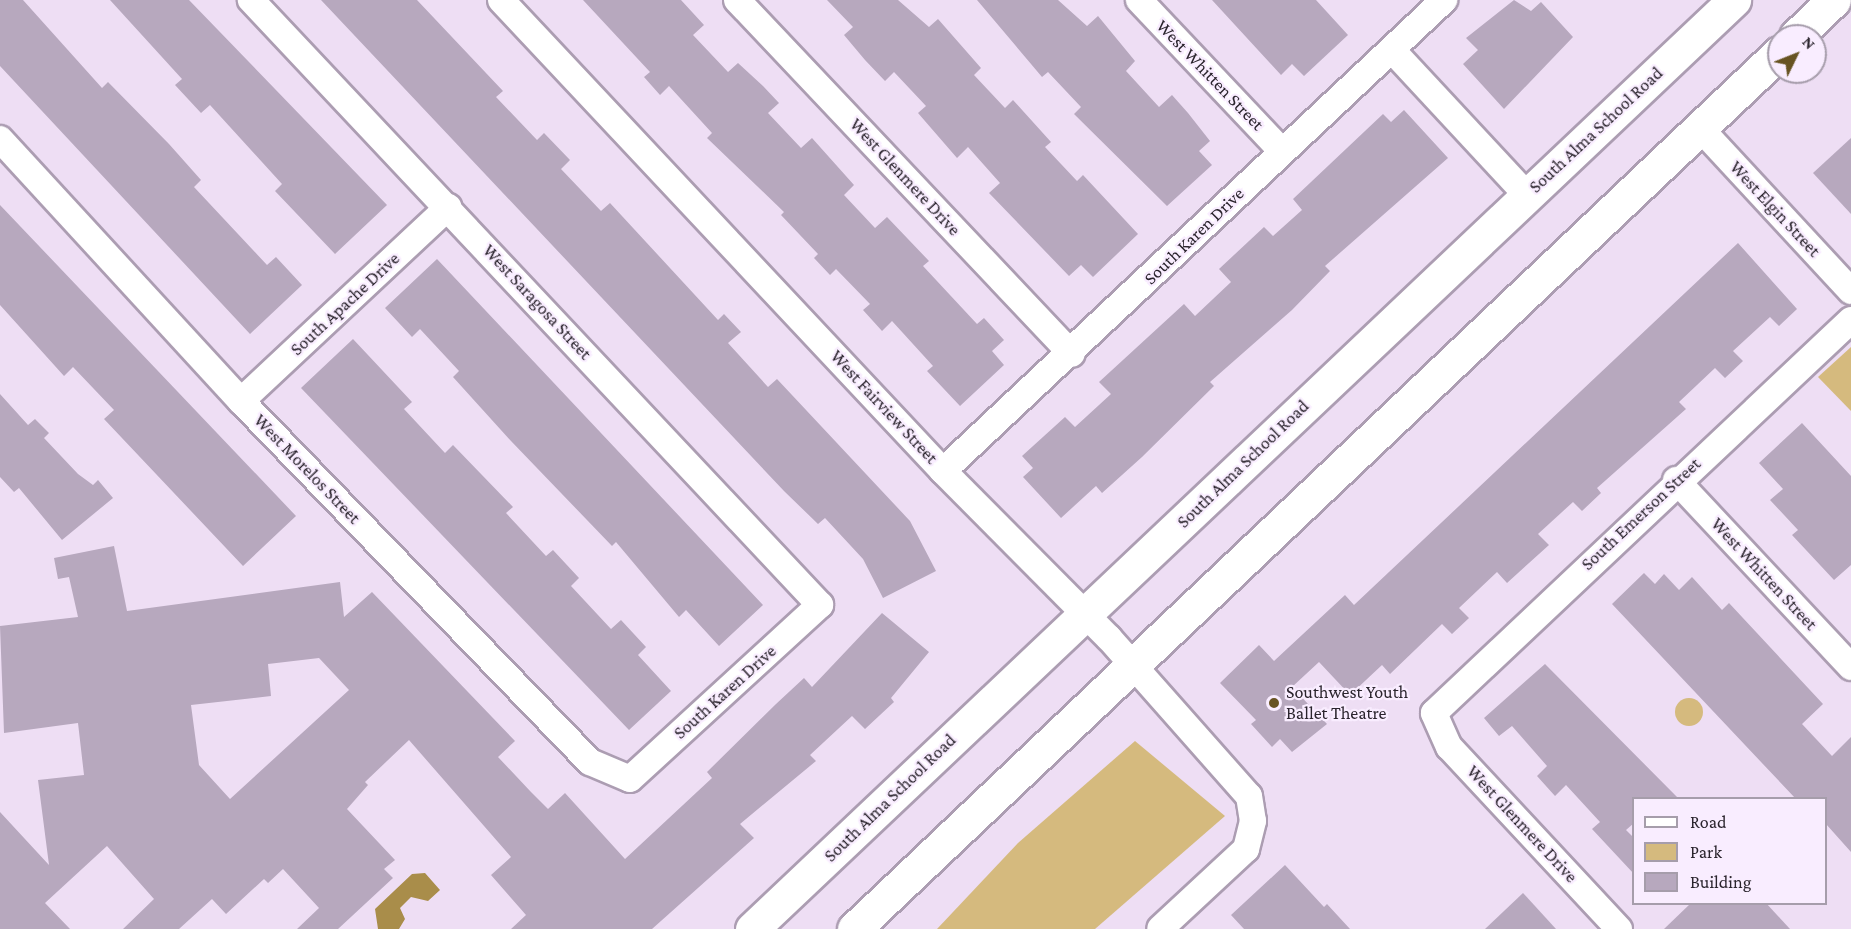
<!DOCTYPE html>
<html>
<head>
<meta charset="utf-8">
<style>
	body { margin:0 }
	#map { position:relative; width:1851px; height:929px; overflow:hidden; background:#eedef4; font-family:"Crimson Pro",serif }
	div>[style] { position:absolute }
	.green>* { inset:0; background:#d5ba7e }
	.round { border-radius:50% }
	.water>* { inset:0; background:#a98d4a }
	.building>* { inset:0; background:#b7a8be }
	.roads { filter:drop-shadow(2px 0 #ac9db2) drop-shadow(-2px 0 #ac9db2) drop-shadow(0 2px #ac9db2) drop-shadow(0 -2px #ac9db2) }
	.minor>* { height:26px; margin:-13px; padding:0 13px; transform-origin:13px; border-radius:13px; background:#fff }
	.secondary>* { height:33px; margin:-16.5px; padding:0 16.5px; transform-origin:16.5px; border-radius:16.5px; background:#fff }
	.dots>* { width:16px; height:16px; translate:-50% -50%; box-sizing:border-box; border:3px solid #f9edff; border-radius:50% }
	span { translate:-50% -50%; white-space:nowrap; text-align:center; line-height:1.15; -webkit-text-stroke:4.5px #f9edff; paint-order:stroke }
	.street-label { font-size:18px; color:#2a242d }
	.poi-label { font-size:18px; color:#2a242d }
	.left { translate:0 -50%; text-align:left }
	.legend { position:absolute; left:1632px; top:797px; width:195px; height:108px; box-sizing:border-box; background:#f9edff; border:2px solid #a69dab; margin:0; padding:8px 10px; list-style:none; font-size:18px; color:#2a242d }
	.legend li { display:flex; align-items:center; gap:12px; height:30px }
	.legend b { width:30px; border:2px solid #a69dab }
	.north { position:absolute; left:1767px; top:24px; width:60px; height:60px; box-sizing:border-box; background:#f9edff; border:2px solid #a69dab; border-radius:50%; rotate:47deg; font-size:16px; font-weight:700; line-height:24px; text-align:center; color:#2a242d }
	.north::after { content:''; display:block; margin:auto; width:21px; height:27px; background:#675322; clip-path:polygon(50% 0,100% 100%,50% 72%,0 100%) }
</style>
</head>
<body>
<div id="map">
	<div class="green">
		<i style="clip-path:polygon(1851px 347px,1851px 411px,1818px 377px)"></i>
		<i class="round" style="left:1675px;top:698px;width:28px;height:28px"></i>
		<i style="clip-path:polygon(1135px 741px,1225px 816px,1095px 929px,937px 929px,1018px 843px)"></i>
	</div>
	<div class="water">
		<i style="clip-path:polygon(425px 873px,440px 890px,428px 901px,411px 897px,400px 908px,405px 919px,399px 929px,378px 929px,375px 909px,412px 874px)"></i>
	</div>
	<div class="building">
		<i style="clip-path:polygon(0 0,23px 0,102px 88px,108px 82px,169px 144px,201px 180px,194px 187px,267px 265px,276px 257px,302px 285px,250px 334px,0 66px)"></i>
		<i style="clip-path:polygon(110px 0,189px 0,387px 205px,335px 254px,275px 191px,282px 184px,210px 105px,201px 113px,175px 85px,182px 79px)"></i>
		<i style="clip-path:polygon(321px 0,417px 0,503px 91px,496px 97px,537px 140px,544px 133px,570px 160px,561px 169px,601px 211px,610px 203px,718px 320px,724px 314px,741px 332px,728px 343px,768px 387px,777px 379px,910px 521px,936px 571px,883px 598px,863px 559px,825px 518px,818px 524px,784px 491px)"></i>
		<i style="clip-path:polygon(583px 0,681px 0,704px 25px,693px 35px,728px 72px,738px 63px,763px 86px,779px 103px,768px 113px,801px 148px,812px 138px,854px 185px,844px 195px,875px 228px,887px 217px,929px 261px,923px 266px,977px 324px,984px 318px,1004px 340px,992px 351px,1004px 365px,960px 406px,927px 371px,933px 366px,892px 321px,882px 331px,863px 310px,870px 304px,836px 269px,830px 275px,814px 258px,818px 254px,781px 215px,784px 212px,707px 138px,712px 133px,669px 86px,660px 95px,644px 77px,650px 72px)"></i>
		<i style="clip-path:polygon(827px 0,898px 0,929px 27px,938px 19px,981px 68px,974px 75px,1005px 108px,1013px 100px,1051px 142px,1045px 147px,1077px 181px,1083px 175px,1138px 234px,1093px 277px,1081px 265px,1069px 276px,989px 193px,1000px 183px,968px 147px,957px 158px,918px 113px,926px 106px,894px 72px,885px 81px,865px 60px,844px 35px,853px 27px)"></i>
		<i style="clip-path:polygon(977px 0,1058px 0,1087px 26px,1098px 16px,1135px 61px,1126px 71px,1159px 107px,1172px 95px,1188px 113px,1210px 141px,1199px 151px,1212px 165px,1167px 206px,1074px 114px,1081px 107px,1048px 72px,1042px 77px)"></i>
		<i style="clip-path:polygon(1212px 0,1316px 0,1348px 35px,1304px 76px,1292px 64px,1281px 75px)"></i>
		<i style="clip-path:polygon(1514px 0,1531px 11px,1541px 2px,1573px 37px,1504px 109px,1463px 64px,1478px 50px,1466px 38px)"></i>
		<i style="clip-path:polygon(1404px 110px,1448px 158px,1325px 266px,1330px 271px,1292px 310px,1210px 382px,1214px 386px,1142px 457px,1102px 493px,1096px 486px,1061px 518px,1023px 477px,1033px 468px,1022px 456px,1065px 417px,1075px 427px,1111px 394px,1099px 382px,1184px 304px,1195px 316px,1231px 282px,1219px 269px,1264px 227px,1273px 236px,1302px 210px,1293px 199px,1383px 114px,1391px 122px)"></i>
		<i style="clip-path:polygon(1851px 138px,1851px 214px,1813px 173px)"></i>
		<i style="clip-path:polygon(0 205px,296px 516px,243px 566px,104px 419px,114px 410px,73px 367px,64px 376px,0 305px)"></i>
		<i style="clip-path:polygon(1738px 243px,1797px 309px,1779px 326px,1770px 317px,1733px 351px,1743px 361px,1725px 378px,1715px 368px,1679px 402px,1686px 409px,1597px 488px,1601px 493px,1582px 511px,1573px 502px,1538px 534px,1549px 545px,1507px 583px,1497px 572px,1459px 608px,1469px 618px,1452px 634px,1442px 624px,1390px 674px,1382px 665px,1350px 695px,1319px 662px,1292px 687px,1327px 724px,1292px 752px,1280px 739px,1272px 747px,1251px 724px,1256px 720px,1220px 683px,1259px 645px,1274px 661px,1345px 595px,1354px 605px)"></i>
		<i style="clip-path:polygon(437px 259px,763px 605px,719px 646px,686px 610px,679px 617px,616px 542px,612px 546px,511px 441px,453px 377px,459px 371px,420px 329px,412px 337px,385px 308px)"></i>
		<i style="clip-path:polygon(353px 339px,412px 402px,404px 409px,445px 453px,453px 445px,513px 507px,506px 513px,546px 556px,553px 550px,579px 578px,571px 586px,611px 629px,621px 620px,646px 647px,638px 655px,671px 691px,629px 730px,301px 388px)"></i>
		<i style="clip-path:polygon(0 394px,28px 425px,35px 419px,49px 433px,44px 438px,78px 474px,93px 485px,98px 480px,113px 498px,62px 540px,19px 488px,14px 492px,0 477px)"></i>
		<i style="clip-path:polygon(1802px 423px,1851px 476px,1851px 565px,1834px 580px,1792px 535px,1798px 530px,1770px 500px,1783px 489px,1759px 463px)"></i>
		<i style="clip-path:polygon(evenodd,114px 546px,127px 611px,340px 582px,344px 617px,372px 592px,515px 741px,498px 757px,531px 792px,548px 809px,565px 793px,625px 859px,712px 778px,707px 772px,776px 704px,804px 678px,812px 687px,882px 613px,929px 652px,891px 698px,894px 702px,865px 729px,852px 716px,810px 755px,816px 761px,740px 824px,754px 838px,652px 929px,511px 929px,526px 915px,491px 875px,511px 857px,409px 740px,365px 782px,368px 785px,347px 809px,395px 860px,384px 869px,393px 878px,338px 929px,297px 929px,319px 908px,283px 869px,268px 883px,264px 879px,226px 914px,212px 899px,179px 929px,123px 929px,154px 899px,107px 846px,45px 903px,70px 929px,0 929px,0 812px,49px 865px,38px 780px,84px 775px,78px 723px,4px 733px,0 626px,78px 617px,69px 577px,58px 579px,54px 558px,114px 546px,319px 658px,349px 690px,230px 799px,199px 765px,191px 705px,271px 696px,268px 664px,319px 658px)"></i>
		<i style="clip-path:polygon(1644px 573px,1655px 584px,1664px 574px,1679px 590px,1692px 577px,1722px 610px,1729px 603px,1823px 704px,1802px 724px,1832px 756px,1851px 737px,1851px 852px,1826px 824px,1826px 798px,1795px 798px,1612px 604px)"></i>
		<i style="clip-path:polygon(1545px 664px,1678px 798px,1634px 798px,1634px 823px,1626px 830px,1634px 838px,1634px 874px,1592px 829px,1600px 822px,1566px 785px,1555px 796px,1537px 776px,1547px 766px,1512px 726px,1499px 736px,1484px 718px)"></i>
		<i style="clip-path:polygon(1285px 865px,1324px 907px,1327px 904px,1350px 929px,1244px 929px,1231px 915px)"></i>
		<i style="clip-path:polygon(1523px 893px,1556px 929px,1485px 929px)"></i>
		<i style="clip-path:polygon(1691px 903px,1766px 903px,1790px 929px,1664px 929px)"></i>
	</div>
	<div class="roads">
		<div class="minor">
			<i style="left:501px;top:0;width:646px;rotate:46.82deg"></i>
			<i style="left:943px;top:471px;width:235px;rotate:45.2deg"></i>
			<i style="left:1109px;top:638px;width:211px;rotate:48.5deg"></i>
			<i style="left:1249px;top:796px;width:25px;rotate:81deg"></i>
			<i style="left:1253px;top:821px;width:29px;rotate:104deg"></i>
			<i style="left:1246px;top:849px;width:117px;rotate:137.1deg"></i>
			<i style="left:737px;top:0;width:487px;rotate:46.6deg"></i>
			<i style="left:1139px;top:0;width:208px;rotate:46.6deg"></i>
			<i style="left:1393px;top:51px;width:197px;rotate:47.1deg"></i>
			<i style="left:1700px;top:128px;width:222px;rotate:47.2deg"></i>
			<i style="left:0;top:139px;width:356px;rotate:47.4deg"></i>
			<i style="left:241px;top:401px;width:502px;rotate:45.97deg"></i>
			<i style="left:590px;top:762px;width:43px;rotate:23deg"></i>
			<i style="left:630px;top:779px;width:258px;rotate:-42.5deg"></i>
			<i style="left:820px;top:605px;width:831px;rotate:-133.24deg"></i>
			<i style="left:241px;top:401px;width:284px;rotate:-43.1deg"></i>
			<i style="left:943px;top:471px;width:688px;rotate:-43.23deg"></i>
			<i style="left:1676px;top:480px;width:256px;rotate:46.9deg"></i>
			<i style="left:1619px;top:929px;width:249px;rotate:-133deg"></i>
			<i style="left:1449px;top:747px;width:37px;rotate:-114deg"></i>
			<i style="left:1434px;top:713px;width:573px;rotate:-43.3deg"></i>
		</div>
		<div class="secondary">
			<i style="left:1796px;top:36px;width:52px;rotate:-43.5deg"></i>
			<i style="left:752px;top:929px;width:1352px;rotate:-43.41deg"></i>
			<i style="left:854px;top:929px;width:1274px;rotate:-43.44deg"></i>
		</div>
	</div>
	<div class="dots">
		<i style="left:1274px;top:703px;background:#675322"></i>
	</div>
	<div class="street-label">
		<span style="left:1210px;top:75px;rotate:46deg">West Whitten Street</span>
		<span style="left:1596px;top:130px;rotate:-43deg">South Alma School Road</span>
		<span style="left:905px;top:177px;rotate:47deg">West Glenmere Drive</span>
		<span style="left:1775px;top:209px;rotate:47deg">West Elgin Street</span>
		<span style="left:1194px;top:236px;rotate:-44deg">South Karen Drive</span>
		<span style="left:537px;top:302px;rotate:47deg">West Saragosa Street</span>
		<span style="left:345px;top:304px;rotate:-43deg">South Apache Drive</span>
		<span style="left:884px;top:407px;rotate:47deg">West Fairview Street</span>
		<span style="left:1243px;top:464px;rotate:-44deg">South Alma School Road</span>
		<span style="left:307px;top:469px;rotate:46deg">West Morelos Street</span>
		<span style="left:1641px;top:514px;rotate:-43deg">South Emerson Street</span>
		<span style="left:1764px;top:574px;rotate:47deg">West Whitten Street</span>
		<span style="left:725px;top:692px;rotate:-42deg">South Karen Drive</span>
		<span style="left:890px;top:798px;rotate:-44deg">South Alma School Road</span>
		<span style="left:1522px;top:824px;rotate:47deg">West Glenmere Drive</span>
	</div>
	<div class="poi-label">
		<span class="left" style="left:1286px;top:703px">Southwest Youth<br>Ballet Theatre</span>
	</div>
	<ul class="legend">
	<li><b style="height:8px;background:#fff"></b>Road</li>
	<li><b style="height:16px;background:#d5ba7e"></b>Park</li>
	<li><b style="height:16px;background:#b7a8be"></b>Building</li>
	</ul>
	<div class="north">N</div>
</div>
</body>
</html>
